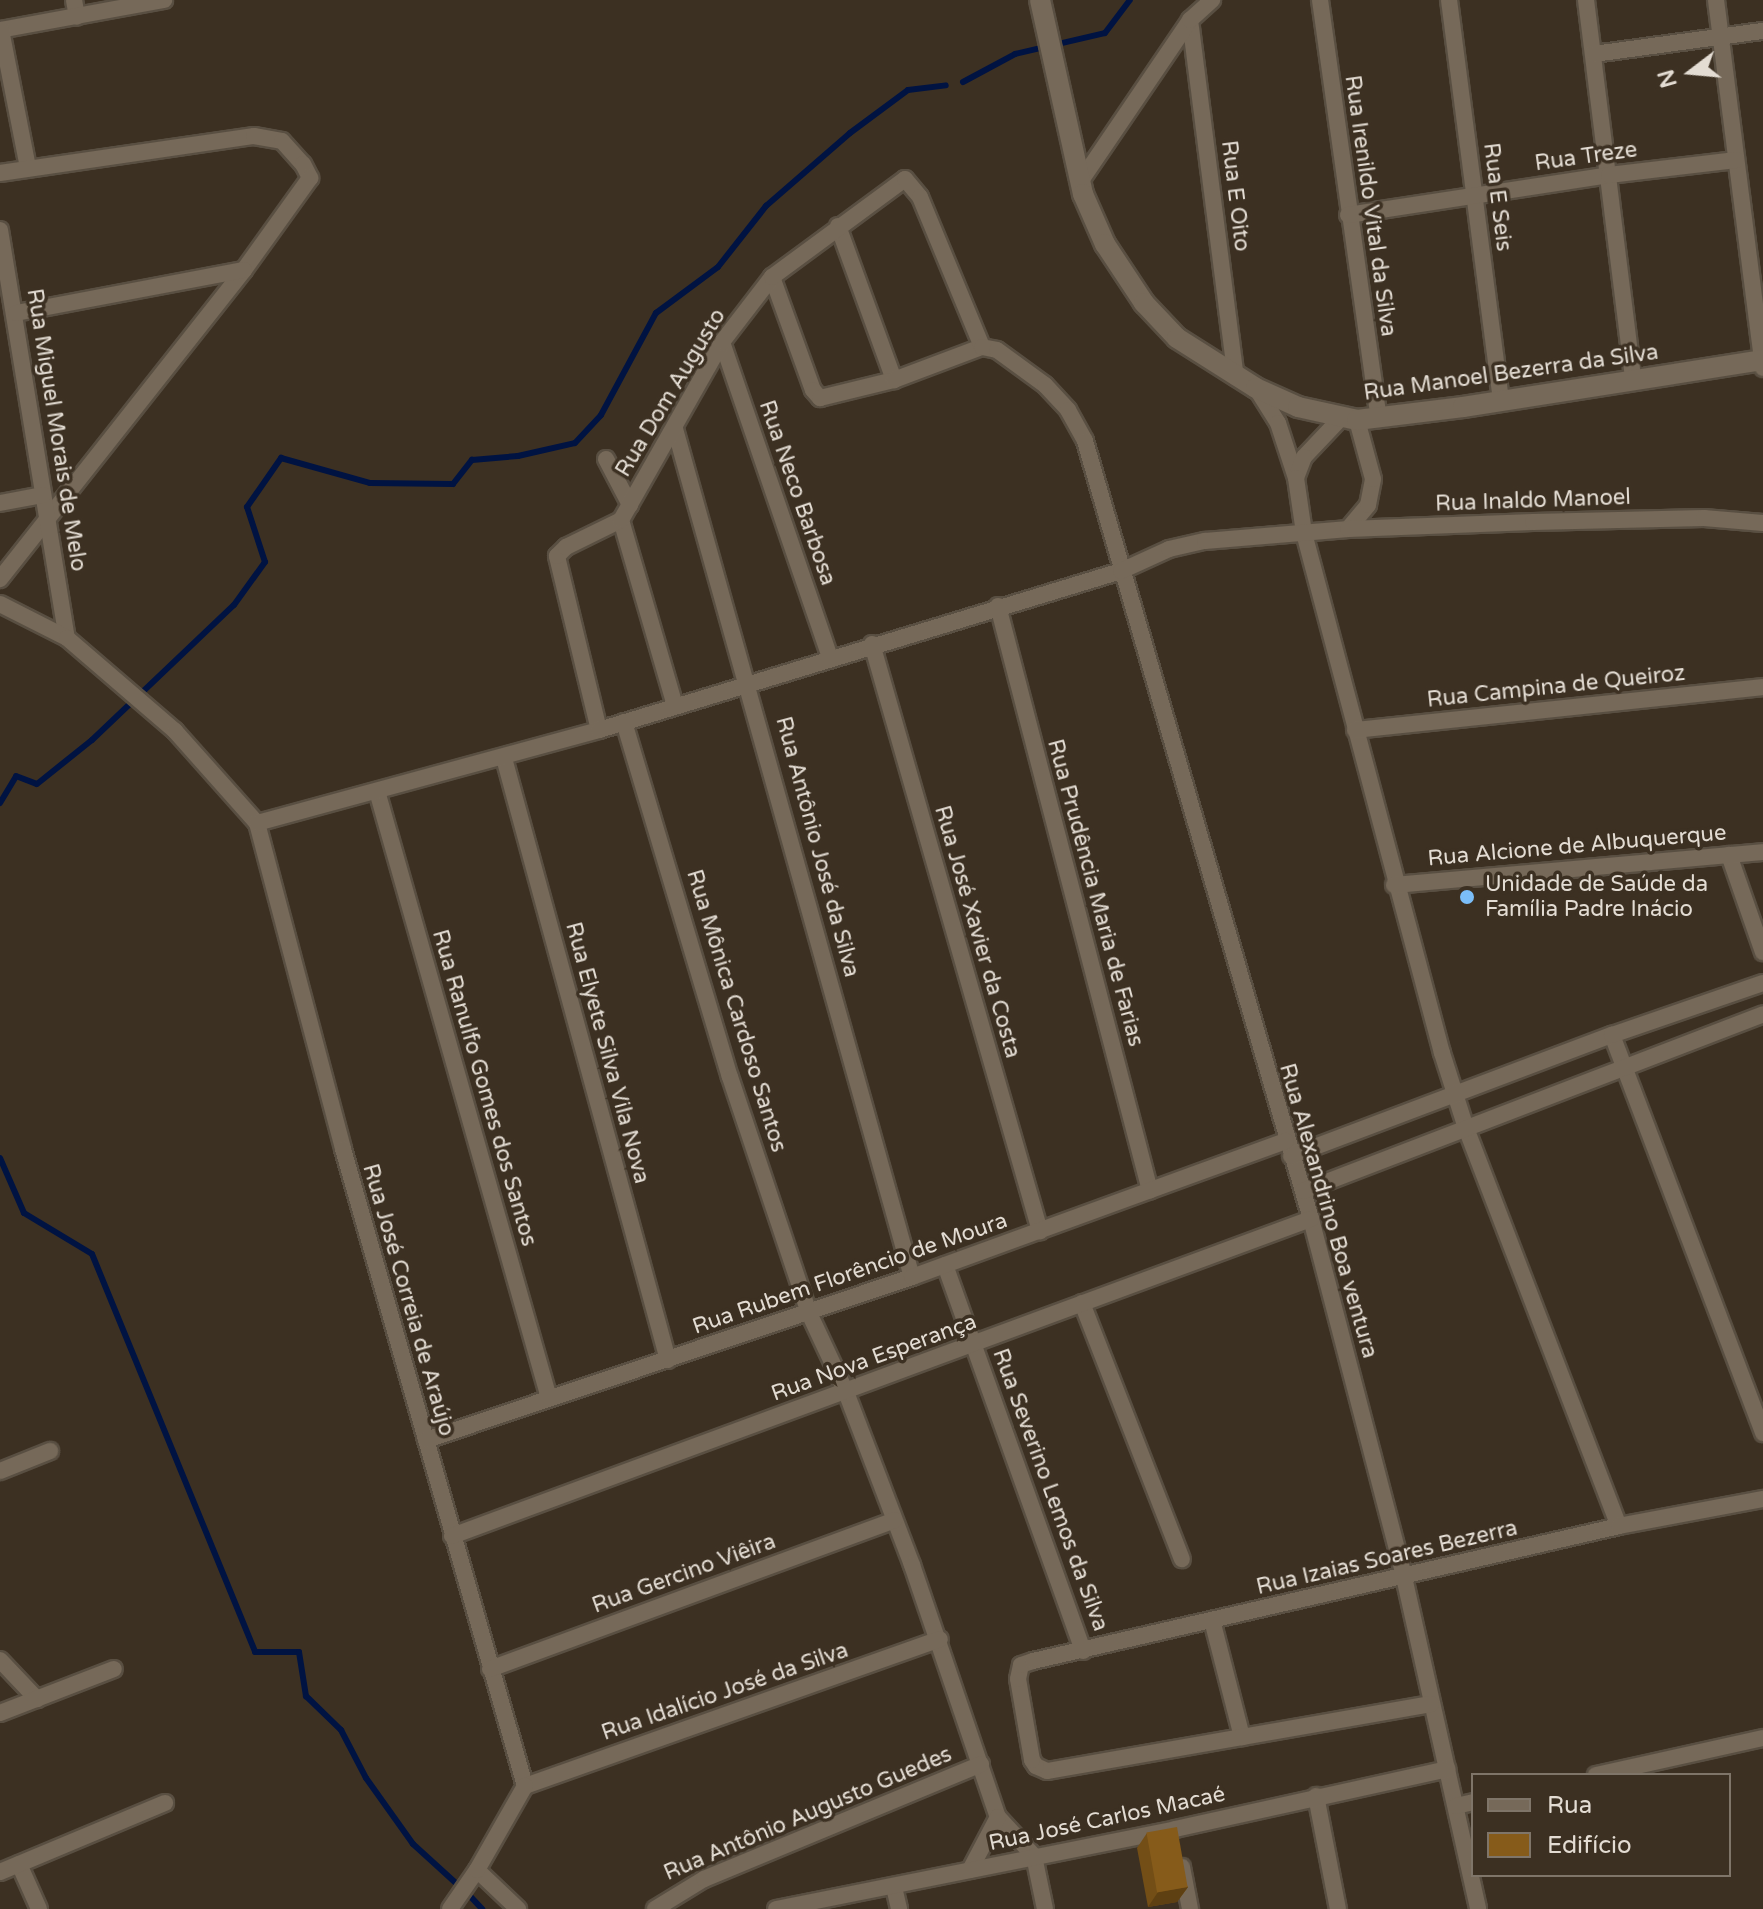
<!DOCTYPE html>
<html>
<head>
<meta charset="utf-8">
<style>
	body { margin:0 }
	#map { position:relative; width:1763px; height:1909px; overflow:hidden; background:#3c3022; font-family:"Varela Round",sans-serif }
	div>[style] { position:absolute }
	.stream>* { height:6px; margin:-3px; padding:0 3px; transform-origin:3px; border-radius:3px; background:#001342 }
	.roads { filter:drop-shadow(2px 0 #594f42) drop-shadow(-2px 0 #594f42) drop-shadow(0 2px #594f42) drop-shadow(0 -2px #594f42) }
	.minor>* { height:16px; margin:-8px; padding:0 8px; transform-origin:8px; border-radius:8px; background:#766959 }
	.tertiary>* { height:20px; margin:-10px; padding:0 10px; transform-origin:10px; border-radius:10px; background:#766959 }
	.wall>* { inset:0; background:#734e16 }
	.shaded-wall>* { inset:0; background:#5e4012 }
	.building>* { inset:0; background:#865b1a; transform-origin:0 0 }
	.dots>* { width:22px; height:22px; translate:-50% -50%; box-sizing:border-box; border:4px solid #3c3022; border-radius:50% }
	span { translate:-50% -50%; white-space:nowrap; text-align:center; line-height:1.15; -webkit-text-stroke:7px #3c3022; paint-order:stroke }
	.street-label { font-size:22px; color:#e3dcd3 }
	.poi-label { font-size:22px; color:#e3dcd3 }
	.left { translate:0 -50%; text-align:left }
	.legend { position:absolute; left:1471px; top:1773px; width:260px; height:104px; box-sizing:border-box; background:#3c3022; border:2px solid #7f7569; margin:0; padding:10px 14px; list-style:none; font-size:24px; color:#e3dcd3 }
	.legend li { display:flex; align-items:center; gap:16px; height:40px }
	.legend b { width:40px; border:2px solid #7f7569 }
	.north { position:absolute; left:1651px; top:32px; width:80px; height:80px; -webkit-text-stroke:6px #3c3022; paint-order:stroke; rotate:254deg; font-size:22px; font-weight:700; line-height:32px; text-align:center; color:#e3dcd3 }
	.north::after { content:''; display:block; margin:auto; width:28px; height:36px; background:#e3dcd3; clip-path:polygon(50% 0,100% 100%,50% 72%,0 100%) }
</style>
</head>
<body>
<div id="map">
	<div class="stream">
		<i style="left:963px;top:82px;width:59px;rotate:-28.3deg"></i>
		<i style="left:1015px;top:54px;width:92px;rotate:-13.1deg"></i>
		<i style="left:1105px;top:33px;width:41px;rotate:-52.9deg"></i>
		<i style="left:0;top:803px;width:31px;rotate:-59deg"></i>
		<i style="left:16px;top:776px;width:22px;rotate:21deg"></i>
		<i style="left:37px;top:784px;width:70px;rotate:-38.7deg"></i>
		<i style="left:92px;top:740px;width:196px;rotate:-43.6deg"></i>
		<i style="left:234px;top:605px;width:53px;rotate:-54.2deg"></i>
		<i style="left:265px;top:562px;width:58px;rotate:-108.1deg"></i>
		<i style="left:247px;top:507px;width:60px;rotate:-55.2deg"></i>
		<i style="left:281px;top:458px;width:92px;rotate:15.7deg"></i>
		<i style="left:370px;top:483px;width:83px;rotate:0.7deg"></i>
		<i style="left:453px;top:484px;width:31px;rotate:-52deg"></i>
		<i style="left:472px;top:460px;width:46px;rotate:-5deg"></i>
		<i style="left:518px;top:456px;width:58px;rotate:-12.8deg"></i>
		<i style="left:575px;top:443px;width:38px;rotate:-47deg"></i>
		<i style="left:601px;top:415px;width:116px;rotate:-61.7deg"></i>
		<i style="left:656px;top:313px;width:77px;rotate:-36.6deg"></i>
		<i style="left:718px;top:267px;width:78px;rotate:-51.8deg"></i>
		<i style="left:766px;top:206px;width:111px;rotate:-41deg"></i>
		<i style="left:850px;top:133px;width:72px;rotate:-36.6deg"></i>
		<i style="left:908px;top:90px;width:38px;rotate:-7deg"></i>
		<i style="left:0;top:1158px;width:60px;rotate:66.4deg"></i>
		<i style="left:24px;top:1213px;width:79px;rotate:31.1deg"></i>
		<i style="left:92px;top:1254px;width:430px;rotate:67.7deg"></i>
		<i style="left:255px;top:1652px;width:44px"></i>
		<i style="left:299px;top:1652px;width:45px;rotate:81deg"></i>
		<i style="left:306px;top:1696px;width:49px;rotate:44.2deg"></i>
		<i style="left:341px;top:1730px;width:54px;rotate:62.5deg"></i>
		<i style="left:366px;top:1778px;width:81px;rotate:54.5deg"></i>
		<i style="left:413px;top:1844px;width:59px;rotate:42.3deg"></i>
		<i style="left:470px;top:1896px;width:18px;rotate:47deg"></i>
	</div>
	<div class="roads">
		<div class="minor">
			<i style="left:74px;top:0;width:17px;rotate:80deg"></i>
			<i style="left:1320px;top:0;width:423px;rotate:82deg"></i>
			<i style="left:1449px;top:0;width:403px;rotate:82.6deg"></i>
			<i style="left:1586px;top:0;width:382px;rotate:82.9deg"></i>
			<i style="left:1716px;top:0;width:371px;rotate:82.7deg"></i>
			<i style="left:1190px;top:20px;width:360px;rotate:82.7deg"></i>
			<i style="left:0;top:30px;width:167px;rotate:-10.4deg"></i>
			<i style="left:1px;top:30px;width:141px;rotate:78.9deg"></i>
			<i style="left:1594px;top:54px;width:171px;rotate:-7.8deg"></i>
			<i style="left:0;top:173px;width:257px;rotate:-8.3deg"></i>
			<i style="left:254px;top:136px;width:28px;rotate:10deg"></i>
			<i style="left:282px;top:141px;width:31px;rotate:48deg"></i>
			<i style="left:303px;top:164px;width:16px;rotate:63deg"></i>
			<i style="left:310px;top:178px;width:113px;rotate:125.7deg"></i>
			<i style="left:244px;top:270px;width:394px;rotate:128.3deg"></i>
			<i style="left:1080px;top:182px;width:196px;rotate:-55.8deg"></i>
			<i style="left:1190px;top:20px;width:30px;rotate:-42deg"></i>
			<i style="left:1348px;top:215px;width:264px;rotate:-8.7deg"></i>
			<i style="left:1609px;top:175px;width:128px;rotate:-6.7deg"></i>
			<i style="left:838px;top:226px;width:164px;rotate:70deg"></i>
			<i style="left:0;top:230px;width:413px;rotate:80.7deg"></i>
			<i style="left:772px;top:277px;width:120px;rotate:70.1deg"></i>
			<i style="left:813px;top:390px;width:11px;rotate:49deg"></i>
			<i style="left:820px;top:398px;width:76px;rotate:-13.7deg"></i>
			<i style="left:894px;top:380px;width:94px;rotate:-20.6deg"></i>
			<i style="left:16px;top:313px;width:232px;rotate:-10.7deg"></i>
			<i style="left:722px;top:342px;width:334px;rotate:71.1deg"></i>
			<i style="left:1256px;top:388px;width:41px;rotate:57.8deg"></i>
			<i style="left:1278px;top:423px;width:58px;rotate:71.9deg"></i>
			<i style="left:1340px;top:419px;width:52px;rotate:133.5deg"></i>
			<i style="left:1304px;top:457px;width:22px;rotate:111deg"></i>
			<i style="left:1296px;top:478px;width:56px;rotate:81.7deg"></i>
			<i style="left:1304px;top:533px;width:538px;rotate:75.14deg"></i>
			<i style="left:1442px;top:1053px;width:79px;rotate:72.3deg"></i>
			<i style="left:1466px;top:1128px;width:426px;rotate:69deg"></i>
			<i style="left:675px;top:429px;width:880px;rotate:74.39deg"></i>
			<i style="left:606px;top:459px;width:52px;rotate:62.4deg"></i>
			<i style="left:0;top:503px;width:44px;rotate:-10.5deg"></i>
			<i style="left:621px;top:520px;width:194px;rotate:73.8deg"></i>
			<i style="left:1348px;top:529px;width:31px;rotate:-50deg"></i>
			<i style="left:1368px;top:505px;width:26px;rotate:-79deg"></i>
			<i style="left:1373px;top:479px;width:61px;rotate:-105.2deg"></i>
			<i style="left:0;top:604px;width:75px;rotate:26.9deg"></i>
			<i style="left:67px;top:638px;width:143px;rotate:40.7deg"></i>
			<i style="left:175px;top:731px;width:123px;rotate:48.3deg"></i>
			<i style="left:257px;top:823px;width:337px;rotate:75.2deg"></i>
			<i style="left:343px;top:1149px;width:662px;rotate:74.05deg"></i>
			<i style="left:998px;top:606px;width:604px;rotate:75.43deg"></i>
			<i style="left:872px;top:644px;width:611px;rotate:74.03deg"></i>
			<i style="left:624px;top:722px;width:370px;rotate:73.4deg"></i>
			<i style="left:730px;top:1077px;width:249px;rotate:71.5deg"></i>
			<i style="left:809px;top:1313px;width:87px;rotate:64.9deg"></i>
			<i style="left:846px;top:1392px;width:185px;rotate:69.1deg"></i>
			<i style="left:912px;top:1565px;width:266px;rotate:71.2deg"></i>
			<i style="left:998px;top:1817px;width:53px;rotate:47.3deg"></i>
			<i style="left:1034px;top:1856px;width:54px;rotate:78.3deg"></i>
			<i style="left:599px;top:730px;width:179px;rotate:-103.6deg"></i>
			<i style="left:557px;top:556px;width:13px;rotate:-45deg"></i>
			<i style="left:566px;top:547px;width:61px;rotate:-26.1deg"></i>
			<i style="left:621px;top:520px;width:205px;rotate:-60.4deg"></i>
			<i style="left:722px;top:342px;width:82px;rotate:-52.4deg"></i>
			<i style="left:772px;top:277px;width:165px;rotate:-36.4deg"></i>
			<i style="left:905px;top:179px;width:23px;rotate:50deg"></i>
			<i style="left:920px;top:197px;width:162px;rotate:67.5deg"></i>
			<i style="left:982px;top:347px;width:15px;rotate:11deg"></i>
			<i style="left:997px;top:350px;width:59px;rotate:36.1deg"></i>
			<i style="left:1045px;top:385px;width:34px;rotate:47deg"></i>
			<i style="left:1068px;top:410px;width:35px;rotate:61deg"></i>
			<i style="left:1085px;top:441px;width:810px;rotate:73.8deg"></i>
			<i style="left:1311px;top:1219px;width:370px;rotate:75.4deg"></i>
			<i style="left:1404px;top:1577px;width:340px;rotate:77.4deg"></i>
			<i style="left:1355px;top:730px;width:410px;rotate:-6deg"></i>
			<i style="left:504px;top:758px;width:624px;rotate:74.76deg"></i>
			<i style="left:377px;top:791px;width:631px;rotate:74.18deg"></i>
			<i style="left:257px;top:823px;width:354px;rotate:-15.2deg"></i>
			<i style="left:599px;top:730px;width:546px;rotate:-16.94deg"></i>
			<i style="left:1121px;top:571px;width:53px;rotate:-24.6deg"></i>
			<i style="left:1169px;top:549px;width:37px;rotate:-13deg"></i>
			<i style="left:1205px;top:541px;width:144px;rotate:-4.8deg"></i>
			<i style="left:1348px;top:529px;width:185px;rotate:-2.2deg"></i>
			<i style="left:1533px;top:522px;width:171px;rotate:-1.3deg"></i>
			<i style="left:1704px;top:518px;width:59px;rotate:4.8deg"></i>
			<i style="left:1729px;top:855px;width:103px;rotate:70.7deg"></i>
			<i style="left:1394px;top:885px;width:370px;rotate:-5.1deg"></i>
			<i style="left:1612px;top:1035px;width:426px;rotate:69.2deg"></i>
			<i style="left:1291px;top:1156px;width:343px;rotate:-20.7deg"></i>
			<i style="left:1612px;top:1035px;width:160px;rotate:-19deg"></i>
			<i style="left:1303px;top:1191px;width:493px;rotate:-21deg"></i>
			<i style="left:945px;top:1265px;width:410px;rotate:70.3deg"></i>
			<i style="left:1082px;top:1303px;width:275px;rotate:68.7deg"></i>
			<i style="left:426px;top:1440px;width:513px;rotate:-18.54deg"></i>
			<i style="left:912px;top:1277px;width:398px;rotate:-20deg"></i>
			<i style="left:0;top:1471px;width:54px;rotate:-21.8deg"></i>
			<i style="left:452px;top:1536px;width:916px;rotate:-20.26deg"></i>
			<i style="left:1212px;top:1620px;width:121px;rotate:75.6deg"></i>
			<i style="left:0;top:1660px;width:54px;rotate:46.5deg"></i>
			<i style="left:490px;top:1669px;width:431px;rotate:-20.2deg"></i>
			<i style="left:1431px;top:1704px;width:390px;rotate:170.1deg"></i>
			<i style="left:1047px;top:1771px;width:12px;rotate:-156deg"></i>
			<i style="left:1036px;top:1766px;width:7px;rotate:-124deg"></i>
			<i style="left:1032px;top:1760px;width:82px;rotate:-99.8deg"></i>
			<i style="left:1018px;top:1679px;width:14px;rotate:-78deg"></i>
			<i style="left:1021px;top:1665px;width:13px;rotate:-18deg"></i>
			<i style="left:1033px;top:1661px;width:601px;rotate:-12.97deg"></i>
			<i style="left:1619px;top:1526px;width:147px;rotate:-10.6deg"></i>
			<i style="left:0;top:1713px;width:122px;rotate:-21.1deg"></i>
			<i style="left:1596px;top:1775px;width:171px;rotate:-12.5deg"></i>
			<i style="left:525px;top:1786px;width:440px;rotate:-19.5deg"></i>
			<i style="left:1316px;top:1796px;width:115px;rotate:79deg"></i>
			<i style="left:1456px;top:1806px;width:17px;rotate:-13deg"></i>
			<i style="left:19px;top:1864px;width:49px;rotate:66deg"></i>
			<i style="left:1182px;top:1867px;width:43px;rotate:79.2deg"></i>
			<i style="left:477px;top:1870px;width:57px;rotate:43.6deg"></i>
			<i style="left:970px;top:1870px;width:60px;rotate:-62.2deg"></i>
			<i style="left:0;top:1872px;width:179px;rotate:-22.7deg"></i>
			<i style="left:894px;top:1887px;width:23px;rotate:77deg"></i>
			<i style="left:450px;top:1909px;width:47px;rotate:-55.3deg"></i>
			<i style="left:477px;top:1870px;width:97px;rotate:-60.3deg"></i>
			<i style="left:655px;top:1909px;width:57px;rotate:-31.5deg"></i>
			<i style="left:704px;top:1879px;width:300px;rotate:-22.5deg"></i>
			<i style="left:776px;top:1909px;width:407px;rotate:-11.3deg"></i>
			<i style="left:1175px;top:1829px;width:279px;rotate:-12.4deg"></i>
		</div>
		<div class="tertiary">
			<i style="left:1040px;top:0;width:199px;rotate:77.5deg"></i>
			<i style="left:1083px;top:194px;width:55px;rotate:66.3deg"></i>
			<i style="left:1105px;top:244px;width:71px;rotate:56.5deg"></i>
			<i style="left:1144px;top:303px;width:48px;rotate:46.7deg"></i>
			<i style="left:1177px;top:338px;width:93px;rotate:32.3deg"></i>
			<i style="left:1256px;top:388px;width:46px;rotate:24.3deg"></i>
			<i style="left:1298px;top:407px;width:60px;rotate:12.4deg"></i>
			<i style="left:1357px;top:420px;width:107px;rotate:-7deg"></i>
			<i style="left:1463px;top:407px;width:304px;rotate:-8.9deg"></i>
		</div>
	</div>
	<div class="wall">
		<i style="clip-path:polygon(1147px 1833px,1188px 1887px,1177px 1902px,1148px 1907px,1137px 1848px)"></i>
	</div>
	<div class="shaded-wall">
		<i style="clip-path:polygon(1188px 1887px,1177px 1902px,1148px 1907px,1158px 1892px)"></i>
	</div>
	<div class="building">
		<i style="left:1177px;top:1827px;width:61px;height:31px;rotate:80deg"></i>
	</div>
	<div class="dots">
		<i style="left:1467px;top:897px;background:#7bbef8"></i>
	</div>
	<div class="street-label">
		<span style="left:1586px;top:157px;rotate:-8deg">Rua Treze</span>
		<span style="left:1235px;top:196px;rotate:83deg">Rua E Oito</span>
		<span style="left:1497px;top:197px;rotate:83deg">Rua E Seis</span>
		<span style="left:1370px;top:206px;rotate:82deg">Rua Irenildo Vital da Silva</span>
		<span style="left:1511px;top:373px;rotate:-8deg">Rua Manoel Bezerra da Silva</span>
		<span style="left:671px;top:393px;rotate:-59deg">Rua Dom Augusto</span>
		<span style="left:56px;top:430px;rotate:81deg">Rua Miguel Morais de Melo</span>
		<span style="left:797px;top:493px;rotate:71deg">Rua Neco Barbosa</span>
		<span style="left:1533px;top:501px;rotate:-2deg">Rua Inaldo Manoel</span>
		<span style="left:1556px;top:687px;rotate:-6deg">Rua Campina de Queiroz</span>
		<span style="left:1577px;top:846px;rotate:-5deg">Rua Alcione de Albuquerque</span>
		<span style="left:817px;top:847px;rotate:75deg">Rua Antônio José da Silva</span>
		<span style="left:1095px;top:893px;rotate:75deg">Rua Prudência Maria de Farias</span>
		<span style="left:977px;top:932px;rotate:74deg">Rua José Xavier da Costa</span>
		<span style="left:736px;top:1011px;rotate:73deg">Rua Mônica Cardoso Santos</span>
		<span style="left:607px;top:1053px;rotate:75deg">Rua Elyete Silva Vila Nova</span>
		<span style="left:484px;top:1088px;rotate:74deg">Rua Ranulfo Gomes dos Santos</span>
		<span style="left:1328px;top:1211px;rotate:74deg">Rua Alexandrino Boa ventura</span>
		<span style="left:850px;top:1274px;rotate:-19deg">Rua Rubem Florêncio de Moura</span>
		<span style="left:408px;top:1300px;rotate:74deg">Rua José Correia de Araújo</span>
		<span style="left:874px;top:1358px;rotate:-20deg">Rua Nova Esperança</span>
		<span style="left:1050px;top:1490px;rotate:70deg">Rua Severino Lemos da Silva</span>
		<span style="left:1387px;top:1558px;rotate:-13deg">Rua Izaias Soares Bezerra</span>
		<span style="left:684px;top:1574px;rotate:-20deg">Rua Gercino Viêira</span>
		<span style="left:725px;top:1692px;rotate:-19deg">Rua Idalício José da Silva</span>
		<span style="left:808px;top:1814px;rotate:-23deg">Rua Antônio Augusto Guedes</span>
		<span style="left:1107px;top:1819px;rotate:-12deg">Rua José Carlos Macaé</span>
	</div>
	<div class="poi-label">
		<span class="left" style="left:1485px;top:897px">Unidade de Saúde da<br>Família Padre Inácio</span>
	</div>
	<ul class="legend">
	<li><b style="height:10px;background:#766959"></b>Rua</li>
	<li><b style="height:22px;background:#865b1a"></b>Edifício</li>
	</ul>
	<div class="north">N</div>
</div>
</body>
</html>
